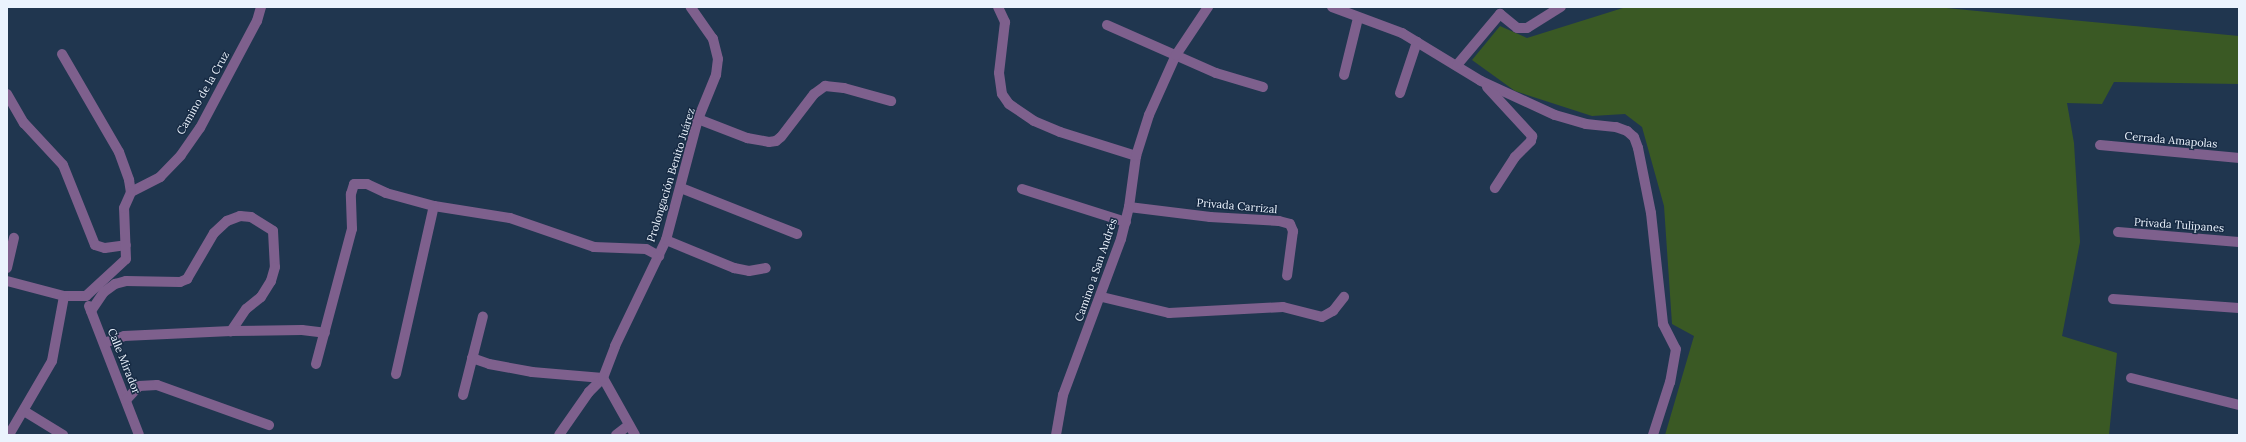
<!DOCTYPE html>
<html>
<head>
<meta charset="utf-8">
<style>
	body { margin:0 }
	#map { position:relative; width:2246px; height:442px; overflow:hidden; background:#20364f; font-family:Lora,serif }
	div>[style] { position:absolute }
	.green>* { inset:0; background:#3a5924 }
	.street>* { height:10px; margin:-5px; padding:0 5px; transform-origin:5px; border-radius:5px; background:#7e608d }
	span { translate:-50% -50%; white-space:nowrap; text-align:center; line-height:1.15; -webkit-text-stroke:3px #172b44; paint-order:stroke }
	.street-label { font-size:11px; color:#ebf3fd }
	.frame { position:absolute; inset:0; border:8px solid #ebf3fd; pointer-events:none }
</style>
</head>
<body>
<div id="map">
	<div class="green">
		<i style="clip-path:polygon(1626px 7px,1936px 7px,2239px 36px,2239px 84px,2114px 82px,2102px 104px,2067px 103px,2074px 143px,2080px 242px,2062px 336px,2117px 353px,2109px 435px,1665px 435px,1694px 336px,1672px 324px,1664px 206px,1642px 127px,1625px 114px,1592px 116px,1515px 91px,1472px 60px,1500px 26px,1527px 38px)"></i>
	</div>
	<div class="street">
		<i style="left:998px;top:7px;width:17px;rotate:65deg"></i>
		<i style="left:1005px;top:22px;width:51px;rotate:96.7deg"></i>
		<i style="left:999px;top:73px;width:21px;rotate:82deg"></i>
		<i style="left:1002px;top:94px;width:12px;rotate:55deg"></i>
		<i style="left:1009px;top:104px;width:30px;rotate:34deg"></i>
		<i style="left:1034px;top:121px;width:28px;rotate:23deg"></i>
		<i style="left:1060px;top:132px;width:80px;rotate:17.5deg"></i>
		<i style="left:1332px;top:7px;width:75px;rotate:20.4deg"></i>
		<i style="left:1402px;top:33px;width:92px;rotate:31.3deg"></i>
		<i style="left:1481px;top:81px;width:81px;rotate:24.7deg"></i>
		<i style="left:1555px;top:115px;width:32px;rotate:16deg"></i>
		<i style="left:1586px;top:124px;width:30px;rotate:6deg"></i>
		<i style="left:1616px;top:127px;width:12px;rotate:20deg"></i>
		<i style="left:1627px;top:131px;width:9px;rotate:41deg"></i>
		<i style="left:1634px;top:137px;width:12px;rotate:70deg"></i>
		<i style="left:1638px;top:148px;width:66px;rotate:78.7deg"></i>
		<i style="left:1651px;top:213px;width:112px;rotate:83.8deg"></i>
		<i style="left:1663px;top:324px;width:28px;rotate:63deg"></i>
		<i style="left:1676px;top:349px;width:34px;rotate:100deg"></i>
		<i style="left:1670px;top:382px;width:56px;rotate:107.8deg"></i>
		<i style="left:1107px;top:25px;width:119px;rotate:23.8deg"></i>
		<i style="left:1216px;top:73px;width:49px;rotate:16.6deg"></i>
		<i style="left:62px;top:54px;width:113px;rotate:59.8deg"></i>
		<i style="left:119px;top:152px;width:30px;rotate:70deg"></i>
		<i style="left:129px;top:180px;width:12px;rotate:81deg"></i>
		<i style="left:1457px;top:65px;width:67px;rotate:-49.9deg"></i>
		<i style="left:1500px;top:14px;width:22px;rotate:39deg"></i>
		<i style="left:1517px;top:28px;width:10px"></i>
		<i style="left:1527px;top:28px;width:40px;rotate:-32deg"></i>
		<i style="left:1344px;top:75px;width:59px;rotate:-76.2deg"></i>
		<i style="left:1487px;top:87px;width:67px;rotate:47.4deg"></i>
		<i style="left:1532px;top:136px;width:5px;rotate:101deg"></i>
		<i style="left:1531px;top:141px;width:23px;rotate:135deg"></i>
		<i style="left:1515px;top:157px;width:37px;rotate:123deg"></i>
		<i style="left:1400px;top:93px;width:54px;rotate:-71.6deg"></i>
		<i style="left:7px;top:94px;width:34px;rotate:60deg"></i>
		<i style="left:24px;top:123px;width:57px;rotate:47.1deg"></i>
		<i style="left:63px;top:165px;width:86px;rotate:68.2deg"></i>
		<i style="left:95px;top:245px;width:10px;rotate:17deg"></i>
		<i style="left:105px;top:248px;width:21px;rotate:-8deg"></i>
		<i style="left:698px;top:119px;width:53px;rotate:21.2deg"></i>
		<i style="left:747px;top:138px;width:22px;rotate:10deg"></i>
		<i style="left:769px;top:142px;width:7px;rotate:-8deg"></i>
		<i style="left:776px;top:141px;width:6px;rotate:-39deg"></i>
		<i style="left:781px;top:137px;width:54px;rotate:-52.5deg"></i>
		<i style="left:814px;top:94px;width:14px;rotate:-36deg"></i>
		<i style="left:825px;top:86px;width:19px;rotate:6deg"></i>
		<i style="left:844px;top:88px;width:49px;rotate:15.5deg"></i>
		<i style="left:2100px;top:145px;width:140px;rotate:5.3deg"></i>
		<i style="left:681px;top:188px;width:125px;rotate:21.6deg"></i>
		<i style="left:1022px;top:189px;width:109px;rotate:17.6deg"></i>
		<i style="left:131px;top:192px;width:33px;rotate:-27deg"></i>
		<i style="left:160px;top:177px;width:30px;rotate:-46deg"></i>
		<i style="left:181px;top:155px;width:33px;rotate:-55deg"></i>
		<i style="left:200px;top:128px;width:121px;rotate:-62deg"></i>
		<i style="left:257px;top:21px;width:15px;rotate:-74deg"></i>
		<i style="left:1129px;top:207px;width:82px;rotate:7deg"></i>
		<i style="left:1210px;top:217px;width:69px;rotate:3.3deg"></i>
		<i style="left:1279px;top:221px;width:11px;rotate:15deg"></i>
		<i style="left:1290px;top:224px;width:8px;rotate:67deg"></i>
		<i style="left:1293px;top:231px;width:45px;rotate:97.6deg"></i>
		<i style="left:2118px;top:232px;width:121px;rotate:4.7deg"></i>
		<i style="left:666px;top:240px;width:74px;rotate:22.4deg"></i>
		<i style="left:734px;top:268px;width:15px;rotate:11deg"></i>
		<i style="left:749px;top:271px;width:17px;rotate:-10deg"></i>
		<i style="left:7px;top:268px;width:31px;rotate:-77deg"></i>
		<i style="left:7px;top:281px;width:59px;rotate:14.7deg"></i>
		<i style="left:64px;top:296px;width:22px"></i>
		<i style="left:86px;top:296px;width:54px;rotate:-42.8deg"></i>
		<i style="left:126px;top:259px;width:51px;rotate:-92.2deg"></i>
		<i style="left:124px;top:208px;width:17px;rotate:-66deg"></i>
		<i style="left:1102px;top:297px;width:69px;rotate:13.4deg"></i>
		<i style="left:1169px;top:313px;width:114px;rotate:-3deg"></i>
		<i style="left:1283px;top:307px;width:40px;rotate:14.4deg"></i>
		<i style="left:1322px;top:317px;width:13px;rotate:-29deg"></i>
		<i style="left:1333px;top:311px;width:18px;rotate:-52deg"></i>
		<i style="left:2113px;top:299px;width:126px;rotate:4.1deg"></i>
		<i style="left:89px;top:306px;width:138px;rotate:68.8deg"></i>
		<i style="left:91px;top:311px;width:23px;rotate:-56deg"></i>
		<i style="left:104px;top:292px;width:14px;rotate:-36deg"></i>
		<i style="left:115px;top:284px;width:11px;rotate:-15deg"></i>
		<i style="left:126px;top:281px;width:54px;rotate:1.1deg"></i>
		<i style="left:180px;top:282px;width:8px;rotate:-23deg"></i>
		<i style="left:187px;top:279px;width:53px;rotate:-59.6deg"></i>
		<i style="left:214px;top:233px;width:18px;rotate:-43deg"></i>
		<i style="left:227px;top:221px;width:14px;rotate:-21deg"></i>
		<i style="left:240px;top:216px;width:11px;rotate:5deg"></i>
		<i style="left:251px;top:217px;width:26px;rotate:32deg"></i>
		<i style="left:273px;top:231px;width:36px;rotate:87deg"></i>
		<i style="left:275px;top:267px;width:15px;rotate:106deg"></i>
		<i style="left:271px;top:281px;width:19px;rotate:122deg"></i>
		<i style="left:261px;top:297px;width:19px;rotate:141deg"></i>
		<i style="left:246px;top:309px;width:27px;rotate:124deg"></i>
		<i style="left:104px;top:343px;width:21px;rotate:-19deg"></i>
		<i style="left:124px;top:336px;width:107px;rotate:-2.7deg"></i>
		<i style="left:231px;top:331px;width:71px;rotate:-0.8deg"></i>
		<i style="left:302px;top:330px;width:23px;rotate:7deg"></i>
		<i style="left:472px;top:358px;width:18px;rotate:19deg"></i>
		<i style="left:489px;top:364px;width:44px;rotate:10.5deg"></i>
		<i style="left:532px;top:372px;width:71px;rotate:4.8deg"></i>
		<i style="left:603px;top:378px;width:20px;rotate:135deg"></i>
		<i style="left:589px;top:392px;width:52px;rotate:124.9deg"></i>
		<i style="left:316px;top:364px;width:140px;rotate:-75.1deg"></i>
		<i style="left:352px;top:229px;width:35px;rotate:-92deg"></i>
		<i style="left:351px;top:194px;width:10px;rotate:-73deg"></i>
		<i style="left:354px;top:184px;width:13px"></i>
		<i style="left:367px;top:184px;width:21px;rotate:25deg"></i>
		<i style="left:386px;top:193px;width:50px;rotate:15.2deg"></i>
		<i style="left:434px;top:206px;width:77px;rotate:9deg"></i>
		<i style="left:510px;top:218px;width:89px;rotate:19deg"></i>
		<i style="left:594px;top:247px;width:52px;rotate:2.2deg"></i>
		<i style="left:646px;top:249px;width:15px;rotate:28deg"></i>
		<i style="left:396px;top:374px;width:172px;rotate:-77.3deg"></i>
		<i style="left:2131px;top:378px;width:111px;rotate:14deg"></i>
		<i style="left:463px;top:395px;width:81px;rotate:-75.8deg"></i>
		<i style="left:126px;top:400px;width:19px;rotate:-47deg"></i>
		<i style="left:139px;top:386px;width:18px;rotate:-3deg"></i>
		<i style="left:157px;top:385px;width:119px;rotate:19.7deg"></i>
		<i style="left:24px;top:411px;width:46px;rotate:31.6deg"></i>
		<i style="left:10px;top:433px;width:83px;rotate:-59.7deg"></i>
		<i style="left:52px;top:361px;width:66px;rotate:-79.5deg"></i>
		<i style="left:616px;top:435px;width:16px;rotate:-38deg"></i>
		<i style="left:635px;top:435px;width:65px;rotate:-119.3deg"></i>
		<i style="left:603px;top:378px;width:34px;rotate:-69deg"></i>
		<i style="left:615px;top:346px;width:118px;rotate:-64.3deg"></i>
		<i style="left:666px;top:240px;width:125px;rotate:-75.2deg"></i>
		<i style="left:698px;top:119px;width:48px;rotate:-67.8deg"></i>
		<i style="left:716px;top:75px;width:16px;rotate:-83deg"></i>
		<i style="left:718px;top:59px;width:21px;rotate:-104deg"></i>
		<i style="left:713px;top:39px;width:39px;rotate:-125deg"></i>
		<i style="left:1056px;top:435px;width:41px;rotate:-80.1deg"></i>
		<i style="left:1063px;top:395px;width:166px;rotate:-69.6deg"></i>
		<i style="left:1121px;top:239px;width:33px;rotate:-76deg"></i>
		<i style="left:1129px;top:207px;width:51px;rotate:-82.2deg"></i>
		<i style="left:1136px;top:156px;width:43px;rotate:-72.4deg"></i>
		<i style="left:1149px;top:115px;width:66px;rotate:-65.8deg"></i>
		<i style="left:1176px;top:55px;width:58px;rotate:-56.3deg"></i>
	</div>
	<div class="street-label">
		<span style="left:203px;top:93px;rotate:-60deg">Camino de la Cruz</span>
		<span style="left:2171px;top:140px;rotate:5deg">Cerrada Amapolas</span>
		<span style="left:671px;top:175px;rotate:-73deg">Prolongación Benito Juárez</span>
		<span style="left:1237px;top:206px;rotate:5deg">Privada Carrizal</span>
		<span style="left:2179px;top:225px;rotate:4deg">Privada Tulipanes</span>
		<span style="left:1096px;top:270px;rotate:-71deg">Camino a San Andrés</span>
		<span style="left:124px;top:361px;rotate:68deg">Calle Mirador</span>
	</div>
	<div class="frame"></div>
</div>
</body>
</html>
